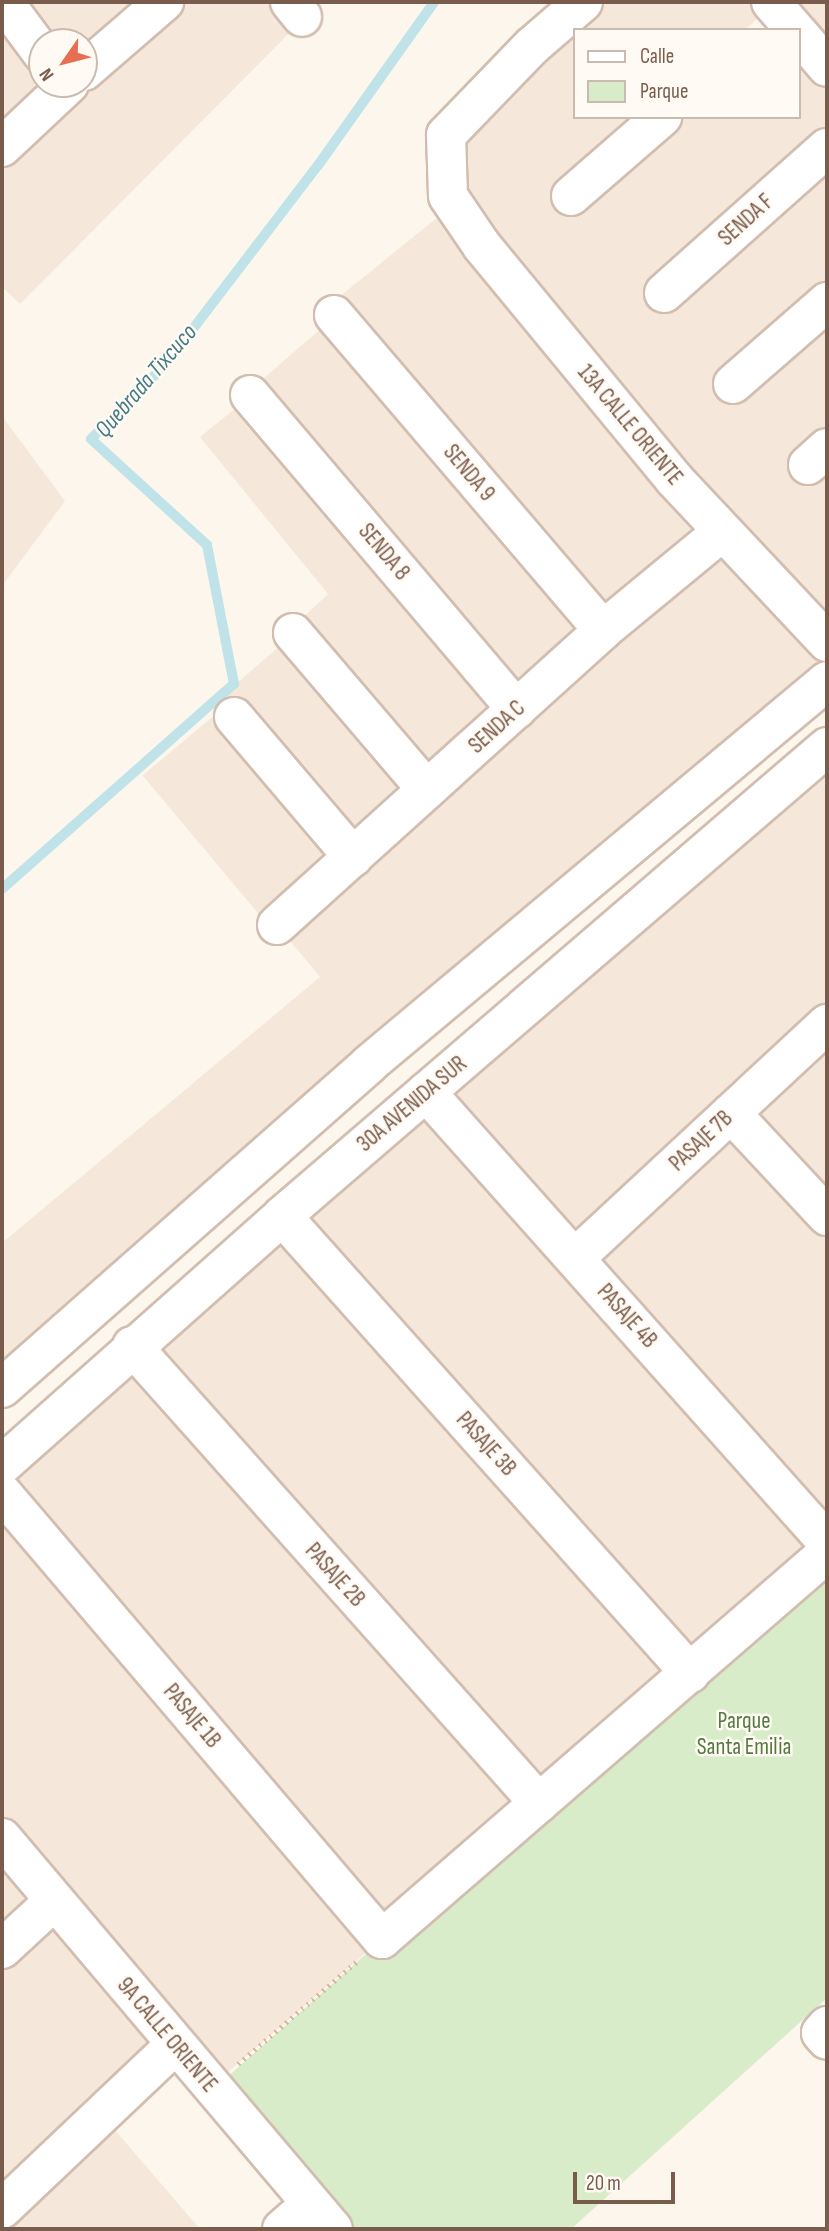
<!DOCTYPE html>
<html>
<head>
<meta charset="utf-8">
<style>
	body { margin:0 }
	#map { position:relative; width:829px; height:2231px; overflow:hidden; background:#fdf6ec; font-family:"Sofia Sans Condensed",sans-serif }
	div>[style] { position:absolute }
	.residential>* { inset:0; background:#f5e8da; transform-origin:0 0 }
	.green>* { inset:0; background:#d8ecc9 }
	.stream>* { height:10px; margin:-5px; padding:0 5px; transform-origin:5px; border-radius:5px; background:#bfe3e8 }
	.path>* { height:4.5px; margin-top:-2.25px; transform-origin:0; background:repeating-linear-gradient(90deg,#d9b8a5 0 2px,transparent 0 7px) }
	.roads { filter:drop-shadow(2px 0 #d1beb0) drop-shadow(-2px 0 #d1beb0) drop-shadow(0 2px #d1beb0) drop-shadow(0 -2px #d1beb0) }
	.minor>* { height:38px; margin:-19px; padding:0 19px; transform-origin:19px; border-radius:19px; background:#fff }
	span { translate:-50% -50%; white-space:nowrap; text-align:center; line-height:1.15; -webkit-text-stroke:5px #fffaf3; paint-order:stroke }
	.street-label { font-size:23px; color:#7a5c4d }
	.park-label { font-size:23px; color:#537a41 }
	.water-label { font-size:24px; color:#437c86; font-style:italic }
	.frame { position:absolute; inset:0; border:4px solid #7a5c4d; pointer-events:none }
	.legend { position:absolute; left:573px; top:28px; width:228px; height:91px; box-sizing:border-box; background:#fffaf3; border:2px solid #cabbb1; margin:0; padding:9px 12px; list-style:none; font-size:21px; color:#7a5c4d }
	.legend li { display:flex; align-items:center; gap:14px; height:35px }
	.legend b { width:35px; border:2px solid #cabbb1 }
	.north { position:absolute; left:28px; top:28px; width:70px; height:70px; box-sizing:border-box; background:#fffaf3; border:2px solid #cabbb1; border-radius:50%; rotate:235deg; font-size:19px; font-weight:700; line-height:28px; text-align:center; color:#7a5c4d }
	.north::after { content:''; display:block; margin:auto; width:24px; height:32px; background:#e76f51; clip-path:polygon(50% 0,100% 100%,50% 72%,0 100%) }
	.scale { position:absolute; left:573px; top:2172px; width:102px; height:32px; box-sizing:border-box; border:4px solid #7a5c4d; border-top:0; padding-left:9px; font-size:21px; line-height:24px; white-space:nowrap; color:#7a5c4d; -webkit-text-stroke:5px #fffaf3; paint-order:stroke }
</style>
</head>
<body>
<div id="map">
	<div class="residential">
		<i style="clip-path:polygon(2px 2px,42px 53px,42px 84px,164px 2px,320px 2px,20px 304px,2px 287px)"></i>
		<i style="clip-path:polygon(21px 2px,155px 2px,84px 57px,84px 42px,54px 42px)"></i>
		<i style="clip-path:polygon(605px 2px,751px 2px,762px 15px,744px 30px,575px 30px,575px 117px,642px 117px,576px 210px,686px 117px,799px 117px,799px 58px,827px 90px,827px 130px,646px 294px,663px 313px,827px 168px,827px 283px,717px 380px,827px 320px,827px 635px,465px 204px,460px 143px,548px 50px)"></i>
		<i style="clip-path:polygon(780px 2px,827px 2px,827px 57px)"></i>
		<i style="left:449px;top:208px;width:419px;height:157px;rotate:51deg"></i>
		<i style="left:332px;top:319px;width:411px;height:108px;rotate:49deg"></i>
		<i style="clip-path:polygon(248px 398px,508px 707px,428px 782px,294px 626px,328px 594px,200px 437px)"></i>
		<i style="clip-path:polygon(2px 416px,65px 501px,2px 586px)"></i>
		<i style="clip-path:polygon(730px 541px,827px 642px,827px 665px,2px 1377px,2px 1243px,320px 977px,277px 925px)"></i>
		<i style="left:290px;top:637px;width:201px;height:90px;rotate:49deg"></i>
		<i style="left:223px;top:708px;width:195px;height:105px;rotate:50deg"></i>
		<i style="clip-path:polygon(827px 759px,827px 1216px,731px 1129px,827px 1229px,827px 1553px,219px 2080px,2px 1831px,2px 1480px)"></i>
		<i style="clip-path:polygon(2px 1847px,42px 1900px,2px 1936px)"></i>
		<i style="clip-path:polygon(54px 1913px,170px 2039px,2px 2205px,2px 1962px)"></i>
		<i style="clip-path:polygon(102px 2115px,200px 2229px,2px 2229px,2px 2209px)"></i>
	</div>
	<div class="green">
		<i style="clip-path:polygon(827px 1546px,827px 1998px,571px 2229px,330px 2229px,209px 2093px)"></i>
	</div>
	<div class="stream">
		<i style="left:2px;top:889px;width:310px;rotate:-41.5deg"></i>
		<i style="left:234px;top:684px;width:142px;rotate:-101deg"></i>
		<i style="left:207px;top:545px;width:157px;rotate:-137.6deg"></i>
		<i style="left:91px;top:439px;width:106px;rotate:-45deg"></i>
		<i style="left:166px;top:364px;width:252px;rotate:-52.6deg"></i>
		<i style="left:319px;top:164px;width:199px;rotate:-54.6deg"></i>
	</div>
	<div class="path">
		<i style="left:238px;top:2064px;width:156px;rotate:-40.8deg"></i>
	</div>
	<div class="roads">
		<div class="minor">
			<i style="left:4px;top:2px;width:64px;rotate:53.3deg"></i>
			<i style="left:290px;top:2px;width:19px;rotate:51deg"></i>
			<i style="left:583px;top:2px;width:67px;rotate:139.2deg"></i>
			<i style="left:532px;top:46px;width:124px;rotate:134deg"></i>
			<i style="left:446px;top:135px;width:61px;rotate:88.1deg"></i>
			<i style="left:448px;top:196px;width:60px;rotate:55.8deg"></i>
			<i style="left:482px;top:246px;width:302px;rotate:50.5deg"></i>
			<i style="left:674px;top:479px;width:224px;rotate:46.8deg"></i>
			<i style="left:771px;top:2px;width:37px;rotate:49deg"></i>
			<i style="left:799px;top:34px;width:43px;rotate:49.7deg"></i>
			<i style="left:84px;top:71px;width:106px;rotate:-40.8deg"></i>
			<i style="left:2px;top:147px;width:92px;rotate:-43.2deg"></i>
			<i style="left:571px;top:196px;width:121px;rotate:-41deg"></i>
			<i style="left:664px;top:293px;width:218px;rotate:-41.7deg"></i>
			<i style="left:334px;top:315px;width:414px;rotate:49.5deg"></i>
			<i style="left:733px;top:384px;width:125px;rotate:-41.1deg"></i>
			<i style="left:250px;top:395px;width:412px;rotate:49.7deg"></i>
			<i style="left:808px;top:465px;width:25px;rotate:-42deg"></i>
			<i style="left:293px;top:633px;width:206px;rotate:49.5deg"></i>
			<i style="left:234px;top:717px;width:184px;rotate:49.6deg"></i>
			<i style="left:277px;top:925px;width:440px;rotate:-42.1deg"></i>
			<i style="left:603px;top:630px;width:154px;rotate:-39.5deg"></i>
			<i style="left:426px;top:1092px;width:603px;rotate:48.3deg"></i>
			<i style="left:731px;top:1113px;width:141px;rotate:47deg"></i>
			<i style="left:282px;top:1216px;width:613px;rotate:48.24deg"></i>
			<i style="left:575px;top:1258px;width:344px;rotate:-42.9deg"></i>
			<i style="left:132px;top:1346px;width:612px;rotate:48.31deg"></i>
			<i style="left:2px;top:1388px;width:490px;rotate:-41.4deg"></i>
			<i style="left:369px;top:1064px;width:597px;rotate:-39.9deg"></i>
			<i style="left:2px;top:1465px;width:375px;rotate:-41.6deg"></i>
			<i style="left:282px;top:1216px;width:719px;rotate:-40.71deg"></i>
			<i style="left:2px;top:1493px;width:586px;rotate:49.57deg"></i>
			<i style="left:382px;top:1939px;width:589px;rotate:-40.94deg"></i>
			<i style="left:2px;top:1838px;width:512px;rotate:49.75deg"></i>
			<i style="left:2px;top:1949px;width:71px;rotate:-42.7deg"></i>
			<i style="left:827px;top:2026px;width:9px;rotate:131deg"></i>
			<i style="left:821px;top:2033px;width:9px;rotate:49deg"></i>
			<i style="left:2px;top:2209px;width:238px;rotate:-43.5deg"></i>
			<i style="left:282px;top:2229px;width:38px;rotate:-41deg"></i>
		</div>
	</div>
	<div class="street-label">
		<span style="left:746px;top:220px;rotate:-42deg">SENDA F</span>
		<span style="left:630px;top:425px;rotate:50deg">13A CALLE ORIENTE</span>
		<span style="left:469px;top:473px;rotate:50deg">SENDA 9</span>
		<span style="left:384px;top:552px;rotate:50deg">SENDA 8</span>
		<span style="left:497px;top:727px;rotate:-42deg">SENDA C</span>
		<span style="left:412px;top:1104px;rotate:-40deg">30A AVENIDA SUR</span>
		<span style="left:701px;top:1141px;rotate:-43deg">PASAJE 7B</span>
		<span style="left:627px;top:1316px;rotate:48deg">PASAJE 4B</span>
		<span style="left:486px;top:1444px;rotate:48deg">PASAJE 3B</span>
		<span style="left:335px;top:1575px;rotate:48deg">PASAJE 2B</span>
		<span style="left:192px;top:1716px;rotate:50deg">PASAJE 1B</span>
		<span style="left:167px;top:2035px;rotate:50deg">9A CALLE ORIENTE</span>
	</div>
	<div class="park-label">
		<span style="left:744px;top:1734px">Parque<br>Santa Emilia</span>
	</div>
	<div class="water-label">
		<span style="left:146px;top:381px;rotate:-49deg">Quebrada Tixcuco</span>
	</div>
	<div class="frame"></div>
	<ul class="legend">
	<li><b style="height:9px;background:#fff"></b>Calle</li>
	<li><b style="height:19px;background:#d8ecc9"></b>Parque</li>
	</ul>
	<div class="north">N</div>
	<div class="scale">20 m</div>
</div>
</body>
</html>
